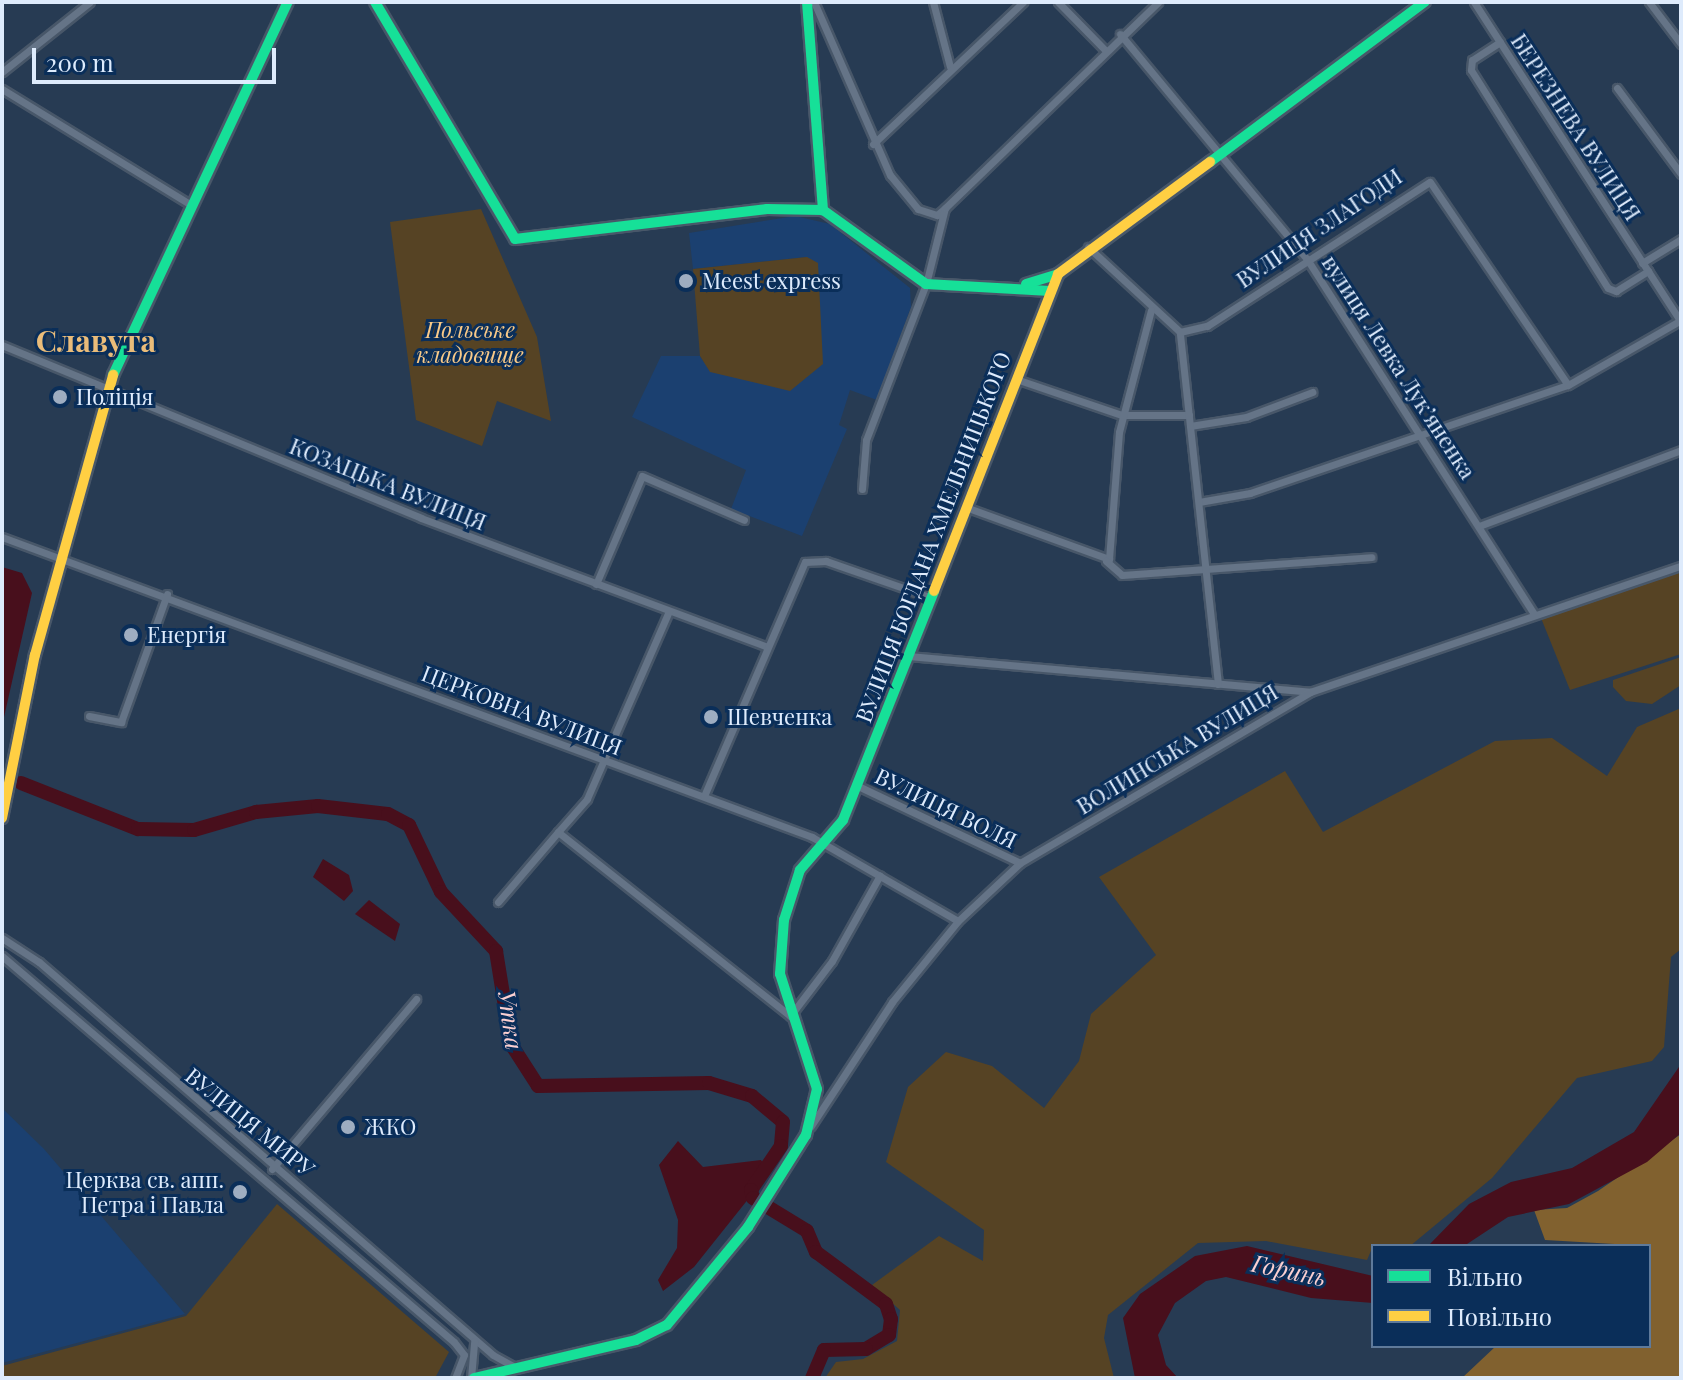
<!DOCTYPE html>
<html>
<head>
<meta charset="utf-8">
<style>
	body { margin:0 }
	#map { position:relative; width:1683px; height:1380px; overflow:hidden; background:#273b53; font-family:"Playfair Display",serif }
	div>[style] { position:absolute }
	.built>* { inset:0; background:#1b4070 }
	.green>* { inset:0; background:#564324 }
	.forest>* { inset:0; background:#81612f }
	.water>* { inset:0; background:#480f1c }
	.river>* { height:14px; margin:-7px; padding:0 7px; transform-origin:7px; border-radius:7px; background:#480f1c }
	.roads { filter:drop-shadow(2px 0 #485769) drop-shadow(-2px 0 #485769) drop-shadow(0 2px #485769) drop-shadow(0 -2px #485769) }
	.street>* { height:7px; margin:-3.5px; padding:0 3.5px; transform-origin:3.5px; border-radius:3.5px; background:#657487 }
	.fast>* { height:10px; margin:-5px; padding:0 5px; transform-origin:5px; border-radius:5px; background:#16e098 }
	.slow>* { height:10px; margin:-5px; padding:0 5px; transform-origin:5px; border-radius:5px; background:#ffcf43 }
	.dots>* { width:22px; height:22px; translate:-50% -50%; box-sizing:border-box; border:4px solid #0a2e59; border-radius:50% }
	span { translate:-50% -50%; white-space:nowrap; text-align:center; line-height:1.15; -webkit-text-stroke:6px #0a2e59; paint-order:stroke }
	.street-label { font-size:22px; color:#deebfc }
	.poi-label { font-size:22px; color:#deebfc }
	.left { translate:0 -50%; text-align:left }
	.right { translate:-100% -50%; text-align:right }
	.park-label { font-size:22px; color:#f9ca88; font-style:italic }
	.water-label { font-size:24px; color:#fbd0d1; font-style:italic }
	.district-label { font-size:30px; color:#eabc79; font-weight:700 }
	.frame { position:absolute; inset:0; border:4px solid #deebfc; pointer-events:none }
	.legend { position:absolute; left:1371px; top:1244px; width:280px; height:104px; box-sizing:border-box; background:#0a2e59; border:2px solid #5f7a9a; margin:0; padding:10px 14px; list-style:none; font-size:24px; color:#deebfc }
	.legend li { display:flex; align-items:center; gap:16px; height:40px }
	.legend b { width:40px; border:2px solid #5f7a9a }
	.scale { position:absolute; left:32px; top:48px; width:244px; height:36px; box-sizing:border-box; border:4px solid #deebfc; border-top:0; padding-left:10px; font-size:24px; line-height:28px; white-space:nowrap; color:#deebfc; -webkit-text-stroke:6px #0a2e59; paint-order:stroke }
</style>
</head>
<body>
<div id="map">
	<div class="built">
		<i style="clip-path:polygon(795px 216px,830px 224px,910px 288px,911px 307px,877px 400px,850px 390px,839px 425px,847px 429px,802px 536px,731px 509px,746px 470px,632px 417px,661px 356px,700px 356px,711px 372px,807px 257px,693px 269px,689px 233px)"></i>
		<i style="clip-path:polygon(2px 1108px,44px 1149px,185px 1314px,2px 1363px)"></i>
	</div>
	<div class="green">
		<i style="clip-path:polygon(481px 209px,537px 337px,551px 421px,497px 401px,482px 446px,416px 420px,390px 222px)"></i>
		<i style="clip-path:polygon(807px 257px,818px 263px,823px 364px,790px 391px,710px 372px,700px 356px,693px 269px)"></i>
		<i style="clip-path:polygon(1681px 571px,1681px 654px,1570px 690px,1541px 618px)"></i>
		<i style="clip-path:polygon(1681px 657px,1681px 685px,1652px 704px,1626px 701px,1613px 687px,1613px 680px)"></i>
		<i style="clip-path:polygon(1681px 708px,1681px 949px,1671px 957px,1664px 1047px,1652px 1061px,1577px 1078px,1492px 1178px,1410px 1246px,1373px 1246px,1367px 1260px,1266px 1241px,1198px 1243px,1108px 1315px,1104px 1338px,1114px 1378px,825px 1378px,836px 1362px,863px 1359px,897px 1341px,900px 1310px,872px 1285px,939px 1236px,983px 1261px,984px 1230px,886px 1162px,908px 1087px,946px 1052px,992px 1066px,1044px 1108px,1079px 1061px,1091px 1014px,1156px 955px,1099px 877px,1285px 771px,1323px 832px,1495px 741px,1552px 738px,1607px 776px,1637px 727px)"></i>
		<i style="clip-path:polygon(277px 1204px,449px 1352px,435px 1378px,2px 1378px,2px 1366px,186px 1316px)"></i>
	</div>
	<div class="forest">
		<i style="clip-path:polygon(1681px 1134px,1681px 1378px,1462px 1378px,1496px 1346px,1649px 1346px,1649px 1246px,1545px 1240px,1534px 1210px,1567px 1208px,1598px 1191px)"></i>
	</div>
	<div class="water">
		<i style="clip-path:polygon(2px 567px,22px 573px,32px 593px,2px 726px)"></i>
		<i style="clip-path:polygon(323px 859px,349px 875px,353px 891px,344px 901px,313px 877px)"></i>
		<i style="clip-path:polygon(369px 900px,400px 924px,395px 941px,355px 914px)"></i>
		<i style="clip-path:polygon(1681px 1064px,1681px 1133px,1647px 1162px,1569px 1204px,1508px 1217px,1464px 1246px,1428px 1246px,1469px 1204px,1511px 1182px,1572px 1168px,1634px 1132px)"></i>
		<i style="clip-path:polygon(678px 1141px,703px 1167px,761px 1160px,769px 1173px,694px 1267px,663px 1291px,658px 1280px,677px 1248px,678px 1220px,659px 1165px)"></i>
		<i style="clip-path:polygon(1247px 1246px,1373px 1276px,1373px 1303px,1311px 1298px,1226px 1277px,1206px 1281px,1175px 1303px,1158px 1335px,1166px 1365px,1178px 1378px,1135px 1378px,1123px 1318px,1140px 1294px,1195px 1256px)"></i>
	</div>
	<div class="river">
		<i style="left:21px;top:783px;width:126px;rotate:21.5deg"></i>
		<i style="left:138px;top:829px;width:56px;rotate:1deg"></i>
		<i style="left:194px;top:830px;width:65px;rotate:-16.2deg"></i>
		<i style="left:256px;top:812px;width:62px;rotate:-5.5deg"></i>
		<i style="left:318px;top:806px;width:70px;rotate:6.5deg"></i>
		<i style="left:388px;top:814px;width:24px;rotate:28deg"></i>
		<i style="left:409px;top:825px;width:74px;rotate:64.5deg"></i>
		<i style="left:441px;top:892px;width:81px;rotate:47deg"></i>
		<i style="left:496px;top:951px;width:94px;rotate:80.8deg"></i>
		<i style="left:511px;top:1044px;width:50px;rotate:57.3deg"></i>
		<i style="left:538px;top:1086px;width:171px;rotate:-1deg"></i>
		<i style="left:709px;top:1083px;width:45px;rotate:16.8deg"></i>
		<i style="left:752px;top:1096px;width:40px;rotate:40deg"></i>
		<i style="left:783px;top:1122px;width:24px;rotate:95deg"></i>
		<i style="left:781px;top:1146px;width:53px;rotate:124.3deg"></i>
		<i style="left:751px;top:1190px;width:8px;rotate:76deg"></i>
		<i style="left:753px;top:1198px;width:63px;rotate:31.4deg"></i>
		<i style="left:807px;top:1231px;width:23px;rotate:67deg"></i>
		<i style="left:816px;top:1252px;width:87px;rotate:36.6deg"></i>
		<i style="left:886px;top:1304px;width:16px;rotate:72deg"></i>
		<i style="left:891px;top:1319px;width:16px;rotate:97deg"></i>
		<i style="left:889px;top:1335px;width:27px;rotate:149deg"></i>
		<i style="left:866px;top:1349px;width:42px;rotate:178.6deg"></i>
		<i style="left:824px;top:1350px;width:30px;rotate:113deg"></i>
	</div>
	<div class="roads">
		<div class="street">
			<i style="left:814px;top:2px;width:189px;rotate:66.3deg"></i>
			<i style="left:890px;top:175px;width:44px;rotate:50.5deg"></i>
			<i style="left:918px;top:209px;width:20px;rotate:18deg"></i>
			<i style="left:937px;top:215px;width:11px;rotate:-41deg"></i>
			<i style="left:933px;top:2px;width:67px;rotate:75.3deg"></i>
			<i style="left:1058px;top:2px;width:66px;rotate:45.6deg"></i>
			<i style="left:1474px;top:2px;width:380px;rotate:57.1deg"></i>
			<i style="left:1649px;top:2px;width:53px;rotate:52.7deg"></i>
			<i style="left:1120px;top:34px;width:293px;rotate:50.3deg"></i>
			<i style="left:1307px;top:259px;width:421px;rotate:57.4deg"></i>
			<i style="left:1500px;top:42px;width:33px;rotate:147deg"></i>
			<i style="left:1472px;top:60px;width:10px;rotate:96deg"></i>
			<i style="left:1471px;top:70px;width:257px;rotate:57.9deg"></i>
			<i style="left:1608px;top:288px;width:9px;rotate:21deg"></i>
			<i style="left:1616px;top:291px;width:38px;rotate:-32deg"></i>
			<i style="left:2px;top:72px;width:112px;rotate:-38.5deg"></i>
			<i style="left:1617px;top:88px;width:107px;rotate:53.3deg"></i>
			<i style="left:2px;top:89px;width:220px;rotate:31.5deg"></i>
			<i style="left:873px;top:144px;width:207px;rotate:-43.4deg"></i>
			<i style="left:1088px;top:247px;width:125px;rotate:42.7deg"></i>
			<i style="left:1642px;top:263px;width:46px;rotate:-31.6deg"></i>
			<i style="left:2px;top:345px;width:453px;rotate:22.4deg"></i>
			<i style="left:421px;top:518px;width:367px;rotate:20.4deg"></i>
			<i style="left:1016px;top:379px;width:112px;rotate:18.8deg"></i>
			<i style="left:1122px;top:415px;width:67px"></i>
			<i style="left:1190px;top:426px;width:57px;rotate:-9.1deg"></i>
			<i style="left:1246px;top:417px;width:71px;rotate:-20.7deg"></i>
			<i style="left:862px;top:489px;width:49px;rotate:-85.3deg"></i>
			<i style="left:866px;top:440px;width:167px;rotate:-69deg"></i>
			<i style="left:926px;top:284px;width:78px;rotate:-76deg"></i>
			<i style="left:945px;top:208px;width:296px;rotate:-44deg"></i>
			<i style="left:1199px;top:502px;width:52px;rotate:-10deg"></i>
			<i style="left:1250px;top:493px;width:336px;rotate:-18.8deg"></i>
			<i style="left:1568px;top:385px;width:130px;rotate:-29.9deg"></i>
			<i style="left:968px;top:508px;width:150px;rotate:19.9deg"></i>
			<i style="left:1109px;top:559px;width:127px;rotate:-85.5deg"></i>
			<i style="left:1119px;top:432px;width:126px;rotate:-75.3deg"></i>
			<i style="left:1479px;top:526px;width:216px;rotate:-20.6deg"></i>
			<i style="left:2px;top:537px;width:864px;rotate:20.32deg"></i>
			<i style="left:812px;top:837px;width:168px;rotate:29.9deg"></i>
			<i style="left:1106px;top:561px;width:21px;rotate:41deg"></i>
			<i style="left:1122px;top:575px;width:250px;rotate:-4.1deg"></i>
			<i style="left:596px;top:584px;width:117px;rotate:-66.9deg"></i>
			<i style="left:642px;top:476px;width:111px;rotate:23.3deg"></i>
			<i style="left:669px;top:611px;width:205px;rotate:113.6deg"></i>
			<i style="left:587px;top:799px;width:44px;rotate:131.3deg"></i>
			<i style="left:558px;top:832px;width:296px;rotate:38.4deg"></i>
			<i style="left:790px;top:1016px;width:69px;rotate:-52.6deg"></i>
			<i style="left:832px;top:961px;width:98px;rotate:-60.8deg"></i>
			<i style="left:909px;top:656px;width:402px;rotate:5.1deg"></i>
			<i style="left:1218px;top:684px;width:354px;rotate:-96.2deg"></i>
			<i style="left:1180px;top:332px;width:28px;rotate:-13deg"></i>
			<i style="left:1207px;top:326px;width:265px;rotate:-32.9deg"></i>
			<i style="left:1430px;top:182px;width:245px;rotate:55.8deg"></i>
			<i style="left:89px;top:716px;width:33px;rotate:11deg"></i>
			<i style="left:121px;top:722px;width:136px;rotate:-70.2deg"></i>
			<i style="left:858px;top:786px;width:179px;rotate:25.4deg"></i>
			<i style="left:704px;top:796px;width:255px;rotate:-66.7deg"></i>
			<i style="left:805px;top:562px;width:21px;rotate:-3deg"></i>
			<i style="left:826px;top:561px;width:112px;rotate:19.2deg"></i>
			<i style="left:498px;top:902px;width:92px;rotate:-49.4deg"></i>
			<i style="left:2px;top:938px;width:44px;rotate:33deg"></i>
			<i style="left:39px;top:962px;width:600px;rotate:40.88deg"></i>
			<i style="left:493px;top:1355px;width:25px;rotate:29deg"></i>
			<i style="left:2px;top:956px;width:594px;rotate:40.5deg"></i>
			<i style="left:454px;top:1342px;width:16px;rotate:52deg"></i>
			<i style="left:464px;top:1355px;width:25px;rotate:111deg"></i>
			<i style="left:811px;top:1126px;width:148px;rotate:-56.8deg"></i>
			<i style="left:892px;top:1002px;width:104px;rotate:-50.8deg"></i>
			<i style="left:958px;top:921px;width:85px;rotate:-43.1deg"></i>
			<i style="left:1020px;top:863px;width:337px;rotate:-30.5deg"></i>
			<i style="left:1310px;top:692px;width:392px;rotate:-18.8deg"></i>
			<i style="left:272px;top:1169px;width:223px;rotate:-49.7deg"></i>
			<i style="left:471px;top:1378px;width:37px;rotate:-85deg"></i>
		</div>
		<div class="fast">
			<i style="left:375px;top:2px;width:275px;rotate:59.4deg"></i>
			<i style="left:515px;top:239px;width:254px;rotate:-6.8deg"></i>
			<i style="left:767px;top:209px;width:56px;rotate:1deg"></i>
			<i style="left:823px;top:210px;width:127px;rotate:35.7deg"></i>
			<i style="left:926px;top:284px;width:124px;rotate:3.2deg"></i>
			<i style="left:807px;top:2px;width:209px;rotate:85.6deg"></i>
			<i style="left:1210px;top:162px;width:268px;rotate:-36.7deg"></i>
			<i style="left:1026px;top:284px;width:34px;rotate:-17deg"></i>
			<i style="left:113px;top:375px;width:412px;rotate:-64.9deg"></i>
			<i style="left:474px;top:1378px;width:166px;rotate:-13.2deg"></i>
			<i style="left:636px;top:1340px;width:34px;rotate:-26deg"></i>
			<i style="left:667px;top:1325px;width:127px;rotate:-50.4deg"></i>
			<i style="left:748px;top:1227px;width:109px;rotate:-57.8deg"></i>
			<i style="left:806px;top:1135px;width:47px;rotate:-76.6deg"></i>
			<i style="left:817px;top:1089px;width:121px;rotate:-107.8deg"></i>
			<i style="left:780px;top:974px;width:54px;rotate:-85.8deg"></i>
			<i style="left:784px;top:920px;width:52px;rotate:-72.3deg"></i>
			<i style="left:800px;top:870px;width:66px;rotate:-49.3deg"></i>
			<i style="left:843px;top:820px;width:246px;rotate:-68.3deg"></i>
		</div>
		<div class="slow">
			<i style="left:934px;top:591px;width:340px;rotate:-68.6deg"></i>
			<i style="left:1058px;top:274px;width:189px;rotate:-36.4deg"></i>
			<i style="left:2px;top:818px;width:166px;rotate:-78.6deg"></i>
			<i style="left:35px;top:655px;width:291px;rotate:-74.4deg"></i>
		</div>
	</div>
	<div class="dots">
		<i style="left:686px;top:281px;background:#9eadc1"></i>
		<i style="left:60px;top:397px;background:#9eadc1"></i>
		<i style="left:131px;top:635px;background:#9eadc1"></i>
		<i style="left:711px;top:717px;background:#9eadc1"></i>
		<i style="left:348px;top:1127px;background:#9eadc1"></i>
		<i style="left:240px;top:1192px;background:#9eadc1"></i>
	</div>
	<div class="street-label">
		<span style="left:1576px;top:127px;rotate:57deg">БЕРЕЗНЕВА ВУЛИЦЯ</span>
		<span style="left:1319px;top:228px;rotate:-34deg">ВУЛИЦЯ ЗЛАГОДИ</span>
		<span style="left:1399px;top:367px;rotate:57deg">вулиця Левка Лукʼяненка</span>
		<span style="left:388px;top:484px;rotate:22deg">КОЗАЦЬКА ВУЛИЦЯ</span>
		<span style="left:933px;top:537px;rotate:-69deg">ВУЛИЦЯ БОГДАНА ХМЕЛЬНИЦЬКОГО</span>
		<span style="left:522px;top:710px;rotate:21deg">ЦЕРКОВНА ВУЛИЦЯ</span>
		<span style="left:1177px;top:749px;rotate:-31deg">ВОЛИНСЬКА ВУЛИЦЯ</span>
		<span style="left:946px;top:808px;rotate:26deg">ВУЛИЦЯ ВОЛЯ</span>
		<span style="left:250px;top:1122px;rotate:39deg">ВУЛИЦЯ МИРУ</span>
	</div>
	<div class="poi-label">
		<span class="left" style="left:702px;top:281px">Meest express</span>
		<span class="left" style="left:76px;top:397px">Поліція</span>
		<span class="left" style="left:147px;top:635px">Енергія</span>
		<span class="left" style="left:727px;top:717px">Шевченка</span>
		<span class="left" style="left:364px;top:1127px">ЖКО</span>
		<span class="right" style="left:224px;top:1192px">Церква св. апп.<br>Петра і Павла</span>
	</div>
	<div class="park-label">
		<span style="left:470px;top:342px">Польське<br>кладовище</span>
	</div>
	<div class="water-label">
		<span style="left:511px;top:1020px;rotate:82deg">Утка</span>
		<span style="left:1289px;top:1270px;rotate:12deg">Горинь</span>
	</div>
	<div class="district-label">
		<span style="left:96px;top:340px">Славута</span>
	</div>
	<div class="frame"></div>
	<ul class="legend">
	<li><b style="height:10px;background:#16e098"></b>Вільно</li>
	<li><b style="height:10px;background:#ffcf43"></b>Повільно</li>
	</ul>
	<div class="scale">200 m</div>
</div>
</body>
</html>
